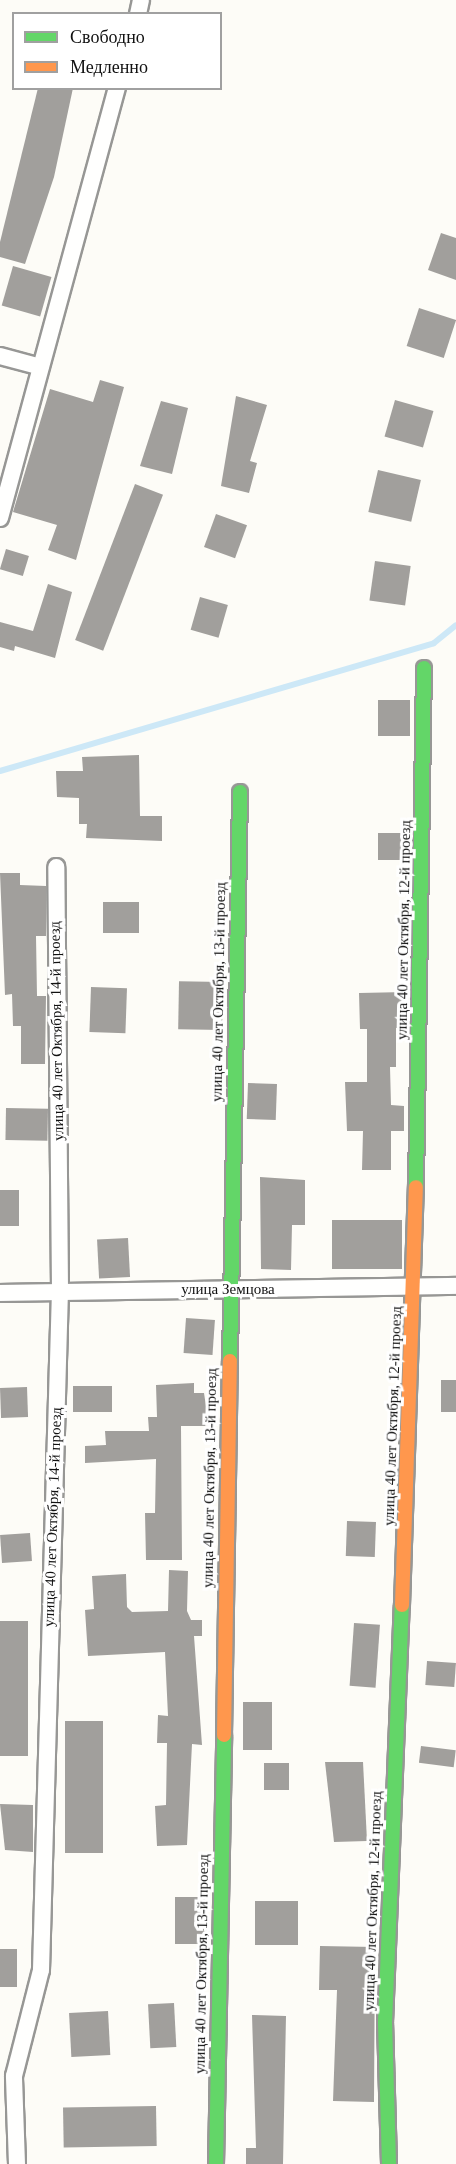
<!DOCTYPE html>
<html>
<head>
<meta charset="utf-8">
<style>
	body { margin:0 }
	#map { position:relative; width:456px; height:2164px; overflow:hidden; background:#fdfcf7; font-family:Georgia,serif }
	div>[style] { position:absolute }
	.stream>* { height:6px; margin:-3px; padding:0 3px; transform-origin:3px; border-radius:3px; background:#cde8f7 }
	.building>* { inset:0; background:#a19f9c; transform-origin:0 0 }
	.roads { filter:drop-shadow(2px 0 #979795) drop-shadow(-2px 0 #979795) drop-shadow(0 2px #979795) drop-shadow(0 -2px #979795) }
	.street>* { height:16px; margin:-8px; padding:0 8px; transform-origin:8px; border-radius:8px; background:#fffffe }
	.fast>* { height:14px; margin:-7px; padding:0 7px; transform-origin:7px; border-radius:7px; background:#63d668 }
	.slow>* { height:14px; margin:-7px; padding:0 7px; transform-origin:7px; border-radius:7px; background:#ff974d }
	span { translate:-50% -50%; white-space:nowrap; text-align:center; line-height:1.15; -webkit-text-stroke:6px #fff; paint-order:stroke }
	.street-label { font-size:15px; color:#111 }
	.legend { position:absolute; left:12px; top:12px; width:210px; height:78px; box-sizing:border-box; background:#fff; border:2px solid #a0a0a0; margin:0; padding:8px 10px; list-style:none; font-size:18px; color:#111 }
	.legend li { display:flex; align-items:center; gap:12px; height:30px }
	.legend b { width:30px; border:2px solid #a0a0a0 }
</style>
</head>
<body>
<div id="map">
	<div class="stream">
		<i style="left:0;top:771px;width:452px;rotate:-16.4deg"></i>
		<i style="left:434px;top:643px;width:28px;rotate:-39deg"></i>
	</div>
	<div class="building">
		<i style="clip-path:polygon(38px 88px,73px 88px,54px 177px,25px 264px,0 257px,0 242px)"></i>
		<i style="clip-path:polygon(441px 233px,456px 238px,456px 280px,428px 270px)"></i>
		<i style="left:13px;top:266px;width:40px;height:41px;rotate:16deg"></i>
		<i style="left:419px;top:308px;width:39px;height:40px;rotate:18deg"></i>
		<i style="clip-path:polygon(100px 380px,124px 387px,76px 560px,48px 550px,57px 525px,13px 512px,50px 389px,93px 402px)"></i>
		<i style="clip-path:polygon(236px 396px,267px 405px,250px 461px,257px 463px,249px 493px,221px 486px)"></i>
		<i style="left:395px;top:400px;width:40px;height:38px;rotate:16deg"></i>
		<i style="clip-path:polygon(161px 401px,188px 408px,172px 474px,140px 466px)"></i>
		<i style="left:378px;top:470px;width:44px;height:43px;rotate:13deg"></i>
		<i style="left:135px;top:484px;width:30px;height:167px;rotate:21deg"></i>
		<i style="left:216px;top:514px;width:33px;height:35px;rotate:20deg"></i>
		<i style="left:6px;top:549px;width:24px;height:21px;rotate:17deg"></i>
		<i style="left:375px;top:561px;width:36px;height:40px;rotate:8deg"></i>
		<i style="clip-path:polygon(48px 584px,72px 592px,55px 658px,15px 646px,14px 651px,0 647px,0 622px,33px 631px)"></i>
		<i style="left:200px;top:597px;width:29px;height:34px;rotate:16deg"></i>
		<i style="left:378px;top:700px;width:32px;height:36px"></i>
		<i style="clip-path:polygon(139px 755px,140px 816px,162px 816px,162px 841px,86px 838px,87px 824px,79px 824px,79px 798px,57px 797px,56px 771px,83px 771px,82px 757px)"></i>
		<i style="left:378px;top:833px;width:30px;height:27px"></i>
		<i style="clip-path:polygon(0 873px,20px 873px,20px 885px,46px 886px,46px 936px,36px 936px,37px 996px,46px 996px,45px 1064px,21px 1064px,21px 1026px,13px 1026px,12px 994px,5px 995px)"></i>
		<i style="left:103px;top:902px;width:36px;height:31px"></i>
		<i style="left:223px;top:982px;width:48px;height:44px;rotate:91deg"></i>
		<i style="left:91px;top:987px;width:36px;height:45px;rotate:2deg"></i>
		<i style="clip-path:polygon(406px 992px,405px 1028px,396px 1028px,396px 1067px,390px 1067px,391px 1105px,404px 1106px,404px 1131px,391px 1131px,391px 1170px,362px 1170px,363px 1131px,347px 1131px,345px 1082px,367px 1082px,367px 1029px,360px 1029px,359px 993px)"></i>
		<i style="left:248px;top:1083px;width:29px;height:36px;rotate:2deg"></i>
		<i style="left:6px;top:1108px;width:42px;height:32px;rotate:1deg"></i>
		<i style="clip-path:polygon(260px 1177px,305px 1180px,305px 1225px,292px 1225px,291px 1270px,261px 1269px)"></i>
		<i style="left:0;top:1190px;width:19px;height:36px"></i>
		<i style="left:332px;top:1220px;width:70px;height:49px"></i>
		<i style="left:128px;top:1238px;width:39px;height:31px;rotate:87deg"></i>
		<i style="left:186px;top:1318px;width:29px;height:35px;rotate:4deg"></i>
		<i style="left:441px;top:1380px;width:15px;height:32px"></i>
		<i style="clip-path:polygon(194px 1383px,194px 1393px,204px 1393px,209px 1426px,181px 1426px,182px 1560px,146px 1560px,145px 1513px,155px 1513px,156px 1459px,85px 1463px,85px 1446px,106px 1445px,105px 1431px,149px 1431px,148px 1417px,157px 1417px,156px 1385px)"></i>
		<i style="left:112px;top:1386px;width:26px;height:39px;rotate:90deg"></i>
		<i style="left:27px;top:1387px;width:30px;height:27px;rotate:88deg"></i>
		<i style="left:347px;top:1521px;width:29px;height:35px;rotate:2deg"></i>
		<i style="left:30px;top:1533px;width:28px;height:30px;rotate:86deg"></i>
		<i style="clip-path:polygon(169px 1570px,188px 1571px,187px 1611px,191px 1620px,202px 1620px,202px 1636px,194px 1636px,202px 1745px,192px 1744px,187px 1845px,157px 1846px,155px 1806px,166px 1805px,167px 1743px,157px 1743px,158px 1715px,168px 1716px,165px 1652px,88px 1656px,85px 1610px,94px 1609px,92px 1576px,126px 1574px,127px 1607px,132px 1612px,168px 1611px)"></i>
		<i style="left:0;top:1621px;width:28px;height:135px"></i>
		<i style="left:354px;top:1623px;width:26px;height:63px;rotate:4deg"></i>
		<i style="left:427px;top:1661px;width:29px;height:24px;rotate:4deg"></i>
		<i style="left:243px;top:1702px;width:29px;height:48px"></i>
		<i style="left:65px;top:1721px;width:38px;height:132px"></i>
		<i style="left:421px;top:1746px;width:35px;height:17px;rotate:7deg"></i>
		<i style="clip-path:polygon(325px 1762px,363px 1762px,367px 1841px,334px 1842px)"></i>
		<i style="left:264px;top:1763px;width:25px;height:27px"></i>
		<i style="clip-path:polygon(0 1804px,33px 1805px,33px 1852px,5px 1850px)"></i>
		<i style="left:175px;top:1897px;width:32px;height:47px"></i>
		<i style="left:255px;top:1901px;width:43px;height:44px"></i>
		<i style="clip-path:polygon(320px 1946px,375px 1947px,374px 2102px,333px 2101px,337px 1990px,319px 1990px)"></i>
		<i style="left:0;top:1949px;width:17px;height:38px"></i>
		<i style="left:174px;top:2003px;width:44px;height:26px;rotate:87deg"></i>
		<i style="left:108px;top:2011px;width:44px;height:39px;rotate:87deg"></i>
		<i style="clip-path:polygon(252px 2015px,286px 2016px,283px 2164px,246px 2164px,246px 2148px,256px 2148px)"></i>
		<i style="left:156px;top:2106px;width:40px;height:93px;rotate:89deg"></i>
	</div>
	<div class="roads">
		<div class="street">
			<i style="left:138px;top:14px;width:14px;rotate:-78deg"></i>
			<i style="left:0;top:356px;width:42px;rotate:15deg"></i>
			<i style="left:0;top:518px;width:446px;rotate:-74.8deg"></i>
			<i style="left:0;top:1293px;width:456px;rotate:-0.9deg"></i>
			<i style="left:17px;top:2164px;width:88px;rotate:-92deg"></i>
			<i style="left:14px;top:2076px;width:109px;rotate:-75.7deg"></i>
			<i style="left:41px;top:1970px;width:681px;rotate:-88.4deg"></i>
			<i style="left:60px;top:1289px;width:422px;rotate:-90.5deg"></i>
		</div>
		<div class="fast">
			<i style="left:416px;top:1187px;width:519px;rotate:-89.12deg"></i>
			<i style="left:230px;top:1361px;width:569px;rotate:-88.99deg"></i>
			<i style="left:216px;top:2164px;width:429px;rotate:-88.9deg"></i>
			<i style="left:389px;top:2164px;width:141px;rotate:-91.6deg"></i>
			<i style="left:385px;top:2023px;width:418px;rotate:-87.7deg"></i>
		</div>
		<div class="slow">
			<i style="left:402px;top:1605px;width:418px;rotate:-88.1deg"></i>
			<i style="left:224px;top:1735px;width:374px;rotate:-89.1deg"></i>
		</div>
	</div>
	<div class="street-label">
		<span style="left:404px;top:930px;rotate:-89deg">улица 40 лет Октября, 12-й проезд</span>
		<span style="left:219px;top:992px;rotate:-89deg">улица 40 лет Октября, 13-й проезд</span>
		<span style="left:57px;top:1031px;rotate:-91deg">улица 40 лет Октября, 14-й проезд</span>
		<span style="left:228px;top:1290px">улица Земцова</span>
		<span style="left:393px;top:1416px;rotate:-88deg">улица 40 лет Октября, 12-й проезд</span>
		<span style="left:210px;top:1478px;rotate:-89deg">улица 40 лет Октября, 13-й проезд</span>
		<span style="left:53px;top:1517px;rotate:-88deg">улица 40 лет Октября, 14-й проезд</span>
		<span style="left:373px;top:1901px;rotate:-88deg">улица 40 лет Октября, 12-й проезд</span>
		<span style="left:202px;top:1964px;rotate:-89deg">улица 40 лет Октября, 13-й проезд</span>
	</div>
	<ul class="legend">
	<li><b style="height:8px;background:#63d668"></b>Свободно</li>
	<li><b style="height:8px;background:#ff974d"></b>Медленно</li>
	</ul>
</div>
</body>
</html>
